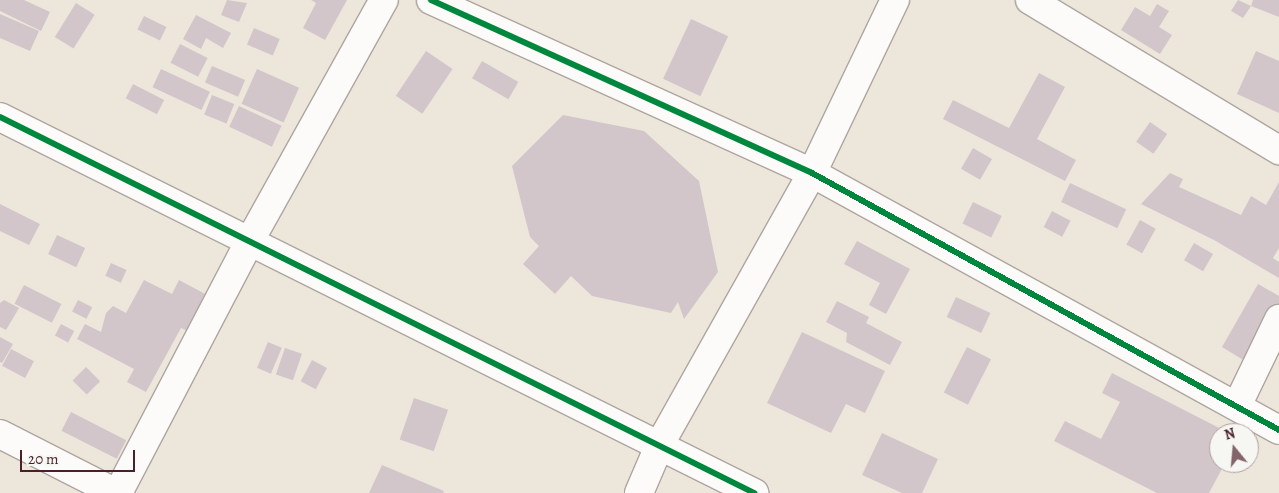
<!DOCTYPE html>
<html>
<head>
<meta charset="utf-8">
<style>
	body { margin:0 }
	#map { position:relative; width:1279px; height:493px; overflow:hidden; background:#ece6db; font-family:Alegreya,serif }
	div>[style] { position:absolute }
	.building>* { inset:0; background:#d3c6ca; transform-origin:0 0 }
	.roads { filter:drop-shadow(1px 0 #aea5a0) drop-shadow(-1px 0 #aea5a0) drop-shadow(0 1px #aea5a0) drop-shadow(0 -1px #aea5a0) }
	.minor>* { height:28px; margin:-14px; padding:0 14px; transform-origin:14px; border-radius:14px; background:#fcfbfa }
	.cycleway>* { height:6px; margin:-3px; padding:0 3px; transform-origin:3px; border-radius:3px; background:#00873e }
	span { translate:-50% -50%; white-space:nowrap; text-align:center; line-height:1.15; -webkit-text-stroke:4px #f6f6f2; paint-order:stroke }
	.north { position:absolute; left:1209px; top:423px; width:50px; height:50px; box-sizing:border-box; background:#f6f6f2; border:1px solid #b1a0a2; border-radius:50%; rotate:343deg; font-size:14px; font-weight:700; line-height:20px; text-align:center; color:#4a1f2b }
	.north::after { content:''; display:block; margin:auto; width:18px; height:22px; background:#836569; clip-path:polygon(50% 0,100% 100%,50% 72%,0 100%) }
	.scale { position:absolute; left:20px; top:450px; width:115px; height:22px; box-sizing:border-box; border:2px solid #4a1f2b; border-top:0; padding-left:6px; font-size:15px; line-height:18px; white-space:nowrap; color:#4a1f2b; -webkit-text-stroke:4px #f6f6f2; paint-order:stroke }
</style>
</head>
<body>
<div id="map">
	<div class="building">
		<i style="clip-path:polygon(0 0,24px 0,50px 12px,41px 31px,0 11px)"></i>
		<i style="clip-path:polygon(227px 0,247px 3px,239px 22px,221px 15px)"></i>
		<i style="clip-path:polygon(311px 0,347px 0,325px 40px,303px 28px,316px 3px)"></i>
		<i style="clip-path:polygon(1238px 0,1251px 6px,1243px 18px,1231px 11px)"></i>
		<i style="clip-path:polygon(1253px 0,1279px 0,1279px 17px,1251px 6px)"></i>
		<i style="left:76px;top:3px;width:22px;height:40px;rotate:32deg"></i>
		<i style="clip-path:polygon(1157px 4px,1169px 11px,1159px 27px,1172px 35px,1160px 54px,1121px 30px,1135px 7px,1150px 16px)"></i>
		<i style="clip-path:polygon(0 14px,39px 31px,30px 51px,0 38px)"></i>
		<i style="clip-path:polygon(196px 15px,231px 33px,223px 48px,206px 38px,201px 49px,183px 39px)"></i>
		<i style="left:144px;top:16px;width:25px;height:15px;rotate:26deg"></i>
		<i style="left:691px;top:19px;width:41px;height:66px;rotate:25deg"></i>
		<i style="left:254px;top:28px;width:28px;height:18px;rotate:23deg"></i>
		<i style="left:180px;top:44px;width:31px;height:21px;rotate:27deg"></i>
		<i style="left:426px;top:51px;width:32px;height:54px;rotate:34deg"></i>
		<i style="clip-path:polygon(1256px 51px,1279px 61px,1279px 113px,1237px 94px)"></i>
		<i style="left:482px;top:61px;width:42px;height:20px;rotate:30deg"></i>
		<i style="left:212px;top:66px;width:36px;height:18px;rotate:23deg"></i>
		<i style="left:161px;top:69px;width:54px;height:20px;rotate:25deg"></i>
		<i style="left:257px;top:69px;width:46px;height:38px;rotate:24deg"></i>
		<i style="clip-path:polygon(1039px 73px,1065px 87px,1037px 139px,1076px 160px,1065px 181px,943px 119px,953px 100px,1009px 128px)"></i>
		<i style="left:133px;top:84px;width:35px;height:16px;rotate:27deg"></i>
		<i style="left:212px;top:95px;width:24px;height:21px;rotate:22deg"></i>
		<i style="left:239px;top:106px;width:47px;height:23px;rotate:25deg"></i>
		<i style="clip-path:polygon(563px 115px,644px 131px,699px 181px,718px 272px,684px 319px,678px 302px,671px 313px,592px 296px,571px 276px,555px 294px,523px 264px,539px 246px,530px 237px,512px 166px)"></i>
		<i style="left:1150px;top:122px;width:21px;height:24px;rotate:35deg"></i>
		<i style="left:973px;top:148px;width:22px;height:24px;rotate:30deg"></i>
		<i style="clip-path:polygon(1170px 173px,1183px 179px,1179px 187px,1241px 215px,1251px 196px,1266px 205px,1279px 182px,1279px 248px,1273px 258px,1279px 262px,1279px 278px,1214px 240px,1141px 204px)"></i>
		<i style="left:1070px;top:183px;width:62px;height:21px;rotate:25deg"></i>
		<i style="left:973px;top:202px;width:32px;height:24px;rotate:26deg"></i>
		<i style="clip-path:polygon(0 204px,40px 224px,29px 245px,0 231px)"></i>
		<i style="left:1052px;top:211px;width:21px;height:18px;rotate:28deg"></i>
		<i style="left:1140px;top:220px;width:18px;height:28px;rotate:29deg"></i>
		<i style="left:57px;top:235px;width:31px;height:21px;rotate:25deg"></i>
		<i style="clip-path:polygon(857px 241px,910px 269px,886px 314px,869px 305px,880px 283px,844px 264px)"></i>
		<i style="left:1194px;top:243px;width:22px;height:20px;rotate:30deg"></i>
		<i style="left:111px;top:263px;width:17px;height:14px;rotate:24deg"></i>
		<i style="clip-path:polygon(144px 280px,172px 294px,179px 280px,209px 296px,190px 332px,181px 328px,146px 392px,127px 382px,134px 369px,77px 339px,85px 324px,101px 332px,106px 313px,113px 306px,126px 313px)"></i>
		<i style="clip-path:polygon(1258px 284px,1279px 296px,1279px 305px,1245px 361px,1222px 347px)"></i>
		<i style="left:24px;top:285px;width:42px;height:21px;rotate:27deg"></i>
		<i style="left:956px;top:297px;width:38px;height:22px;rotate:25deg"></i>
		<i style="clip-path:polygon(4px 300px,19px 308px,6px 330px,0 327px,0 303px)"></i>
		<i style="left:78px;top:300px;width:16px;height:13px;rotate:27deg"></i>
		<i style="clip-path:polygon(837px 301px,869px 317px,866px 323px,902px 342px,890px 365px,846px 342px,847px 333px,826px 322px)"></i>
		<i style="left:61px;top:324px;width:15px;height:13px;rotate:28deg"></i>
		<i style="clip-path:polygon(802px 332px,885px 371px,865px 413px,846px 404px,831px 433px,767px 403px)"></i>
		<i style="clip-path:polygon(0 337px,13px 344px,2px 363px,0 362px)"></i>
		<i style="left:268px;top:342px;width:15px;height:28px;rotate:23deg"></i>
		<i style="left:967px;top:347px;width:27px;height:51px;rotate:27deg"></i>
		<i style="left:285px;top:348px;width:18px;height:28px;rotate:19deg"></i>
		<i style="left:11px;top:349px;width:26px;height:19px;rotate:28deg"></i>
		<i style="left:312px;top:360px;width:17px;height:24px;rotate:28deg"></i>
		<i style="left:86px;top:367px;width:20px;height:19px;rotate:45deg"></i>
		<i style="clip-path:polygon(1112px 373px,1229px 433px,1219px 433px,1219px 463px,1225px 463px,1209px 493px,1157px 493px,1054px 441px,1065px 421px,1101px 439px,1120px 402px,1102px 393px)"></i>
		<i style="left:414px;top:398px;width:36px;height:44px;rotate:19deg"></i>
		<i style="left:71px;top:412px;width:62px;height:21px;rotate:27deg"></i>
		<i style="clip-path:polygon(882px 433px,938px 459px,922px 493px,902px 493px,862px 475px)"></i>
		<i style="clip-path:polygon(382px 465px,444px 491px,443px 493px,369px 493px)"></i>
	</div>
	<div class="roads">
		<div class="minor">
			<i style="left:431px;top:0;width:418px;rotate:24.4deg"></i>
			<i style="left:812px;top:173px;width:533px;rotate:28.82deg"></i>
			<i style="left:1030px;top:0;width:291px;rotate:31.1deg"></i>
			<i style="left:0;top:117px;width:843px;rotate:26.5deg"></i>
			<i style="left:1237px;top:406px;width:97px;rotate:-64.2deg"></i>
			<i style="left:0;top:434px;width:130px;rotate:27deg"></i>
			<i style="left:118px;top:493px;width:281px;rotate:-62.4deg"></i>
			<i style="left:248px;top:244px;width:279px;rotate:-60.9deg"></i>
			<i style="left:639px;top:493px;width:53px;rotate:-66.8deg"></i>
			<i style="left:660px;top:444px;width:311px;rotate:-60.7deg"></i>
			<i style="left:812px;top:173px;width:192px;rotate:-64.4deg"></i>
		</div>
	</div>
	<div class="cycleway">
		<i style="left:431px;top:0;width:418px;rotate:24.4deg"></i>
		<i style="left:812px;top:173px;width:533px;rotate:28.82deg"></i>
		<i style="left:0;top:117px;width:843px;rotate:26.5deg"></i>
	</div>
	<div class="north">N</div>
	<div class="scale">20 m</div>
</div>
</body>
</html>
